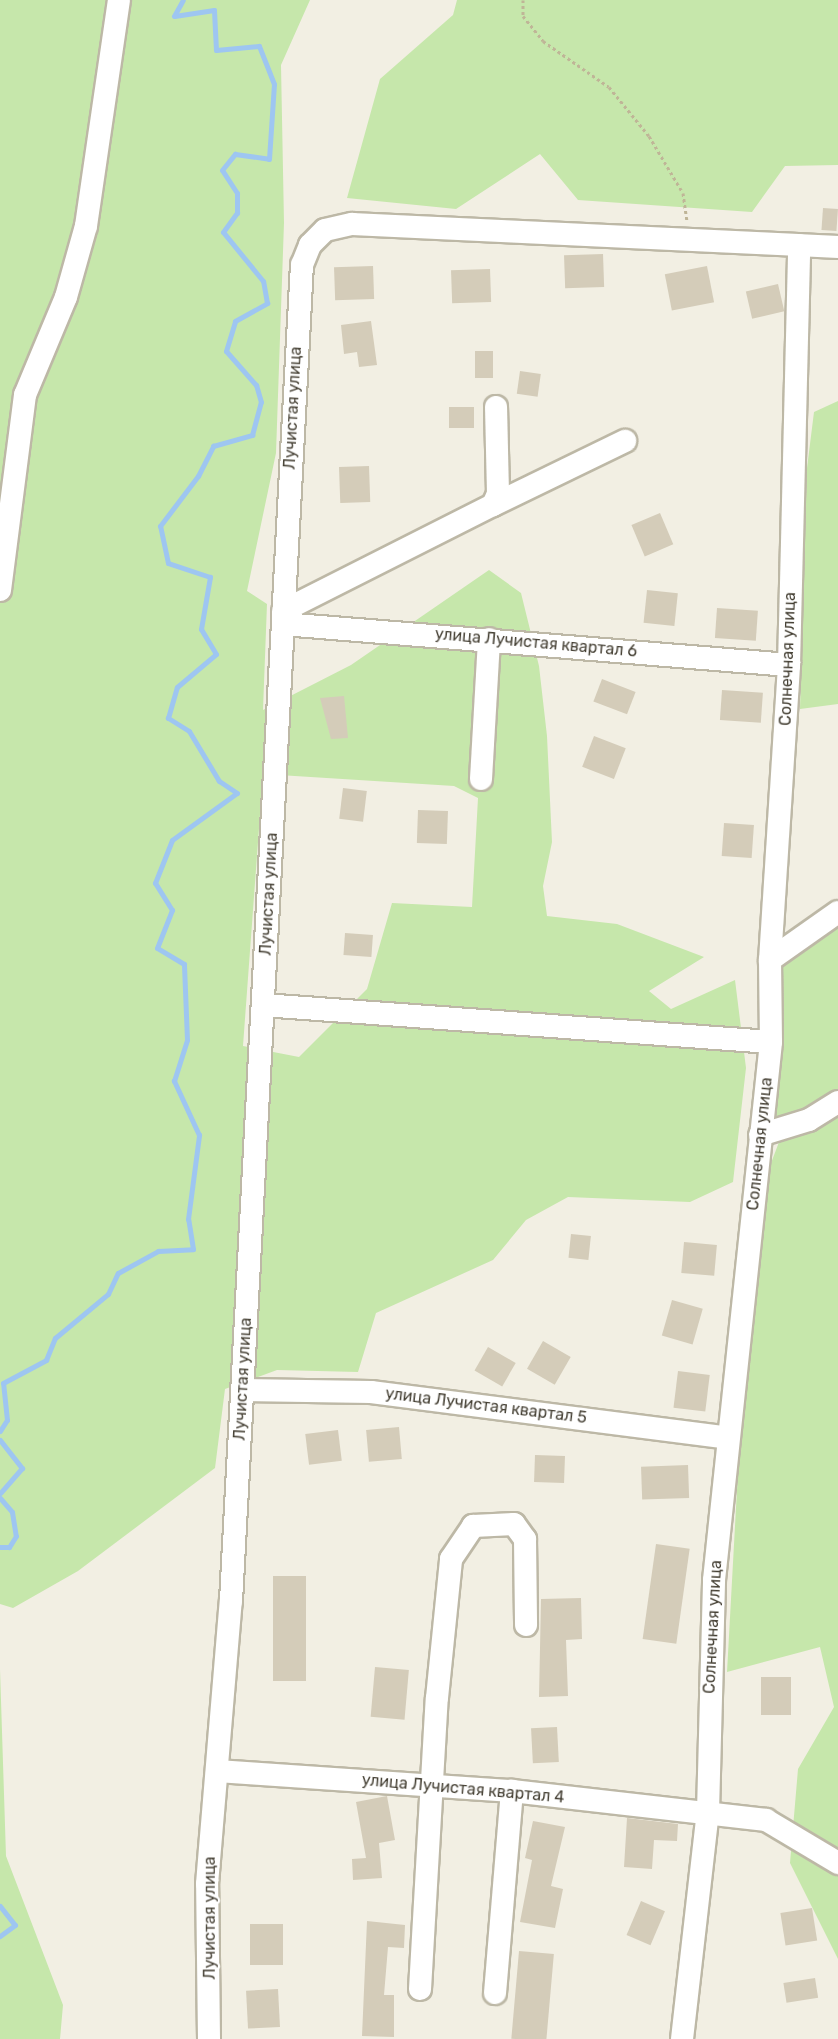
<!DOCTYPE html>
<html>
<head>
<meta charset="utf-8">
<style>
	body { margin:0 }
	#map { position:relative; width:838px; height:2039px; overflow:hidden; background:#f2efe3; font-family:Rubik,sans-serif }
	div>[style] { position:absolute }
	.green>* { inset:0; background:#c6e7ab }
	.stream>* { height:5px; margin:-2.5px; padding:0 2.5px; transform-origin:2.5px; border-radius:2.5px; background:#9ec6f1 }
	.building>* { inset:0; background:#d4ccb9; transform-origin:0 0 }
	.path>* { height:3px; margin-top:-1.5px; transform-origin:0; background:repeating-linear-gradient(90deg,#bfb597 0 3px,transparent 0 6px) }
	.roads { filter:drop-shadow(2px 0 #bdb8a6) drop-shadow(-2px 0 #bdb8a6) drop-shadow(0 2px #bdb8a6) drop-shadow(0 -2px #bdb8a6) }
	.minor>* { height:22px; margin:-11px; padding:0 11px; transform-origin:11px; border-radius:11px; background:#fff }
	span { translate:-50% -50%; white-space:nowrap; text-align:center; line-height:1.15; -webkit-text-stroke:4.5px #fff; paint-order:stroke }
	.street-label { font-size:16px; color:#443f33 }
</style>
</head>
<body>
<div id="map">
	<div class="green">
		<i style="clip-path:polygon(evenodd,0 0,310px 0,281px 65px,284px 223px,276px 453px,247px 591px,267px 604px,263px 710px,351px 665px,489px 570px,521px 593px,539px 666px,547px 736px,552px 842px,543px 886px,547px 916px,617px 924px,704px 957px,649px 991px,671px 1009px,735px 980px,746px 1068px,733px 1182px,690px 1202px,568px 1197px,526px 1220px,493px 1260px,376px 1313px,358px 1372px,277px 1370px,225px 1389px,215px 1468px,78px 1571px,13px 1608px,0 1604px,0 0,263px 774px,454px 786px,478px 798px,472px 907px,392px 903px,367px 989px,299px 1057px,243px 1046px,263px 774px)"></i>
		<i style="clip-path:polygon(457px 0,838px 0,838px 165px,785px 166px,752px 212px,578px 200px,540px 154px,456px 209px,347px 198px,380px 79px,453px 15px)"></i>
		<i style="clip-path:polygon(838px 401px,838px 704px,800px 709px,807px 468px,814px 412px)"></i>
		<i style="clip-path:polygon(838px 921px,838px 1959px,790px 1863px,798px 1769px,834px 1707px,820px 1647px,727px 1672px,739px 1453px,765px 1179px,779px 1142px,767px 1126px,779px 961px)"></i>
		<i style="clip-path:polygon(0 1669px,6px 1856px,63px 2005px,60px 2039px,0 2039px)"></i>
	</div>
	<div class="stream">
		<i style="left:0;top:1431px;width:13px;rotate:-58deg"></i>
		<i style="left:7px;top:1420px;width:37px;rotate:-96deg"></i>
		<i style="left:3px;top:1383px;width:49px;rotate:-28.1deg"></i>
		<i style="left:46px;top:1360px;width:24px;rotate:-68deg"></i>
		<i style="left:55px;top:1338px;width:69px;rotate:-39.7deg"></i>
		<i style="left:108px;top:1294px;width:23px;rotate:-65deg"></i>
		<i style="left:118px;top:1273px;width:46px;rotate:-28.8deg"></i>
		<i style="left:158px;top:1251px;width:35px;rotate:-3deg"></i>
		<i style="left:193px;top:1249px;width:30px;rotate:-99deg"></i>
		<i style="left:188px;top:1219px;width:85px;rotate:-82.5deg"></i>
		<i style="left:199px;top:1135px;width:60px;rotate:-114.8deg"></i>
		<i style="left:174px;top:1081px;width:43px;rotate:-72.4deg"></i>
		<i style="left:187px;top:1040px;width:76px;rotate:-92.3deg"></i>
		<i style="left:184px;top:964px;width:31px;rotate:-149deg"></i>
		<i style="left:157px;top:948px;width:41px;rotate:-68.5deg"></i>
		<i style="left:172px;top:910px;width:32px;rotate:-122deg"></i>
		<i style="left:155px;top:883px;width:46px;rotate:-68.4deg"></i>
		<i style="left:172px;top:840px;width:80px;rotate:-35.9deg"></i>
		<i style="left:237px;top:793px;width:22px;rotate:-146deg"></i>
		<i style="left:219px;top:781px;width:58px;rotate:-121deg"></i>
		<i style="left:189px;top:731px;width:25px;rotate:-148deg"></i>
		<i style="left:168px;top:718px;width:32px;rotate:-74deg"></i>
		<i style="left:177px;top:687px;width:51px;rotate:-40.2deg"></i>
		<i style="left:216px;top:654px;width:29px;rotate:-121deg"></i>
		<i style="left:201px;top:629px;width:53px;rotate:-80.2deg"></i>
		<i style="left:210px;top:577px;width:44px;rotate:-161.6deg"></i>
		<i style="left:168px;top:563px;width:38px;rotate:-102deg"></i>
		<i style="left:160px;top:526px;width:63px;rotate:-52.8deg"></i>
		<i style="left:198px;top:476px;width:34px;rotate:-63deg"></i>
		<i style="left:213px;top:446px;width:41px;rotate:-15.8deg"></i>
		<i style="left:252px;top:435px;width:34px;rotate:-75deg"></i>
		<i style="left:261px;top:402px;width:18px;rotate:-106deg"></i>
		<i style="left:256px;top:385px;width:45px;rotate:-131.4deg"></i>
		<i style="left:226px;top:351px;width:31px;rotate:-73deg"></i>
		<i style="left:235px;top:321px;width:37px;rotate:-29deg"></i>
		<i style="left:267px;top:303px;width:22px;rotate:-100deg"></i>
		<i style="left:263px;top:281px;width:63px;rotate:-129.2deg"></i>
		<i style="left:223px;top:232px;width:24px;rotate:-54deg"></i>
		<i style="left:237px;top:213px;width:20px;rotate:-90deg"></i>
		<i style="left:237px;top:193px;width:27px;rotate:-123deg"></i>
		<i style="left:222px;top:170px;width:21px;rotate:-51deg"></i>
		<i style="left:235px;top:154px;width:34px;rotate:8deg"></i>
		<i style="left:269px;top:159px;width:75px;rotate:-86.2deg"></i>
		<i style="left:274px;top:84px;width:41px;rotate:-111.5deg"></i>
		<i style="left:259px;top:46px;width:43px;rotate:174.7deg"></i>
		<i style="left:216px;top:50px;width:40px;rotate:-92.9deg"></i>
		<i style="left:214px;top:10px;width:40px;rotate:171.5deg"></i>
		<i style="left:174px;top:16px;width:18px;rotate:-61deg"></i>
		<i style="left:0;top:1440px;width:36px;rotate:52deg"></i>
		<i style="left:22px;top:1468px;width:33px;rotate:131deg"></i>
		<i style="left:0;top:1498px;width:18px;rotate:49deg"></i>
		<i style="left:12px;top:1512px;width:24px;rotate:81deg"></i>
		<i style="left:16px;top:1536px;width:13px;rotate:122deg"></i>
		<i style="left:9px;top:1547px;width:9px;rotate:180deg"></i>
		<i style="left:0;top:1906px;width:24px;rotate:52deg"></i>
		<i style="left:15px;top:1925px;width:19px;rotate:144deg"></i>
	</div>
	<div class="building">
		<i style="left:823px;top:208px;width:15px;height:22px;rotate:4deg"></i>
		<i style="left:603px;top:254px;width:33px;height:39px;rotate:88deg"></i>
		<i style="left:373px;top:266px;width:33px;height:39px;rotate:88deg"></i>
		<i style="left:707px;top:266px;width:37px;height:43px;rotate:79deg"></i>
		<i style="left:490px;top:269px;width:33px;height:39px;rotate:88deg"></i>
		<i style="left:778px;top:284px;width:28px;height:33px;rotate:77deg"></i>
		<i style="clip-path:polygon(371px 321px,377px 365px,359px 367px,357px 352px,344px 354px,341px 325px)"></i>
		<i style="left:475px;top:351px;width:18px;height:27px"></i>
		<i style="left:520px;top:371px;width:21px;height:23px;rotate:8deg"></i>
		<i style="left:449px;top:407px;width:25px;height:21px"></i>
		<i style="left:369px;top:466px;width:36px;height:30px;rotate:88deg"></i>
		<i style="left:660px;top:513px;width:34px;height:31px;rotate:67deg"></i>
		<i style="left:647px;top:590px;width:31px;height:33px;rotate:6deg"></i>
		<i style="left:717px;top:608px;width:41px;height:30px;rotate:4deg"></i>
		<i style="left:602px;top:679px;width:36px;height:24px;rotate:21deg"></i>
		<i style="left:722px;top:690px;width:41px;height:30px;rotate:4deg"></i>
		<i style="clip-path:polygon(344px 696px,348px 738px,331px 739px,320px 698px)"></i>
		<i style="left:594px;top:736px;width:34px;height:33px;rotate:21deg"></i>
		<i style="left:343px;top:788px;width:24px;height:31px;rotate:7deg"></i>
		<i style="left:418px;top:810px;width:30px;height:33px;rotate:2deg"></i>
		<i style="left:724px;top:823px;width:30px;height:33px;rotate:4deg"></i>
		<i style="left:345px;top:933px;width:28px;height:22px;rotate:4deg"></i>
		<i style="left:571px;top:1234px;width:20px;height:24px;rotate:6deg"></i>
		<i style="left:684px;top:1242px;width:33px;height:31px;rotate:5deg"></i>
		<i style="left:672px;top:1300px;width:32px;height:37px;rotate:16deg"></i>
		<i style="left:543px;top:1341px;width:32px;height:32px;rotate:30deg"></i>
		<i style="left:488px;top:1347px;width:32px;height:27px;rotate:30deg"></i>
		<i style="left:678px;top:1371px;width:32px;height:37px;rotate:7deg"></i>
		<i style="left:399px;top:1427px;width:32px;height:33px;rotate:85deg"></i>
		<i style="left:338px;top:1430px;width:31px;height:33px;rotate:83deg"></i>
		<i style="left:535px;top:1455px;width:30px;height:27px;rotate:2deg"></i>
		<i style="left:688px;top:1465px;width:33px;height:47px;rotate:88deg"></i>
		<i style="left:656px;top:1544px;width:34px;height:96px;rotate:8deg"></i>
		<i style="left:273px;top:1576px;width:33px;height:105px"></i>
		<i style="clip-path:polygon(581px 1598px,582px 1639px,566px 1640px,568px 1696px,539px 1697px,541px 1599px)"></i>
		<i style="left:375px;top:1667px;width:34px;height:50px;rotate:5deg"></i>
		<i style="left:761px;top:1677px;width:30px;height:38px"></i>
		<i style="left:557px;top:1727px;width:35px;height:26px;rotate:87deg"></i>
		<i style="clip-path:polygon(387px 1796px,395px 1840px,379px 1843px,382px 1878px,353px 1880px,352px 1859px,366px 1858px,356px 1802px)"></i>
		<i style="clip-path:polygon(627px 1818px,678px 1824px,677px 1841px,654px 1840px,652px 1869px,624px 1867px)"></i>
		<i style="clip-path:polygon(533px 1821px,565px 1827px,551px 1886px,563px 1889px,555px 1928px,520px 1922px,532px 1860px,525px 1858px)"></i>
		<i style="left:641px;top:1901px;width:26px;height:37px;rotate:23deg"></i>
		<i style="left:812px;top:1908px;width:33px;height:32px;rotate:81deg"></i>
		<i style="clip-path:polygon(367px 1921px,405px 1925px,404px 1948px,388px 1947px,384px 1995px,394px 1995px,394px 2037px,362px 2036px)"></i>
		<i style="left:250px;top:1924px;width:33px;height:41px"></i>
		<i style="left:519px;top:1951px;width:35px;height:88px;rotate:5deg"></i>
		<i style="left:815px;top:1978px;width:20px;height:32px;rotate:81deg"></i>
		<i style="left:278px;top:1989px;width:38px;height:32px;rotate:87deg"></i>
	</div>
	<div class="path">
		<i style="left:523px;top:0;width:16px;rotate:90deg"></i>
		<i style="left:523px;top:16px;width:32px;rotate:51deg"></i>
		<i style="left:543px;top:41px;width:80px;rotate:34.9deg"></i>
		<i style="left:609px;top:87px;width:63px;rotate:50.8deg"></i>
		<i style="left:649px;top:136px;width:66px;rotate:59.2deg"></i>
		<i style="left:683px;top:193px;width:28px;rotate:82deg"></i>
	</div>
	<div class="roads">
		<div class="minor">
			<i style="left:493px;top:505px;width:147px;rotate:-25.9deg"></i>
			<i style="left:0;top:590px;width:197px;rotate:-82.7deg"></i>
			<i style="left:25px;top:395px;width:106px;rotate:-67.3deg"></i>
			<i style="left:66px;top:297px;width:74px;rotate:-74.3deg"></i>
			<i style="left:86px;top:226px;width:228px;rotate:-81.7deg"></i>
			<i style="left:283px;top:611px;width:235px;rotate:-26.8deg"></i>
			<i style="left:493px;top:505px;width:12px;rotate:-66deg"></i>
			<i style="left:498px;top:494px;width:87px;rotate:-91.3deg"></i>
			<i style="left:283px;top:624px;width:508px;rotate:4.63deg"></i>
			<i style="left:481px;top:779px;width:140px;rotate:-86.7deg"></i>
			<i style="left:770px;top:960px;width:83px;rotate:-35.2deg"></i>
			<i style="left:263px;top:1005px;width:509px;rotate:4.17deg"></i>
			<i style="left:760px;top:1135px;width:51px;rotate:-17deg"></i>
			<i style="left:809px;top:1120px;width:34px;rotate:-32deg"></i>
			<i style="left:242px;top:1390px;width:129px;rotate:0.9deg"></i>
			<i style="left:371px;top:1392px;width:360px;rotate:7.3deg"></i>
			<i style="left:217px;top:1771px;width:296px;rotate:3.9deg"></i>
			<i style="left:512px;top:1791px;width:256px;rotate:6.5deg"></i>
			<i style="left:766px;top:1820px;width:84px;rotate:30.8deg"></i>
			<i style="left:420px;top:1989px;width:291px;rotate:-86.7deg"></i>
			<i style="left:437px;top:1698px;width:140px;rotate:-84.2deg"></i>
			<i style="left:451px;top:1559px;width:40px;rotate:-56deg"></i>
			<i style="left:473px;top:1526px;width:41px;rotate:-2.8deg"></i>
			<i style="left:514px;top:1524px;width:19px;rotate:54deg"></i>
			<i style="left:525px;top:1539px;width:86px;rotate:89.3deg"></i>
			<i style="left:495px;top:1993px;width:203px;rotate:-85.2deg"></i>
			<i style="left:209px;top:2039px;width:155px;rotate:-90.7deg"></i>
			<i style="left:207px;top:1884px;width:284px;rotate:-85.2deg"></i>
			<i style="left:231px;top:1601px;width:1338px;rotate:-86.96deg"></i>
			<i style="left:302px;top:265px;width:22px;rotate:-68deg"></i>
			<i style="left:310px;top:245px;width:21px;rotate:-45deg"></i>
			<i style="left:325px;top:230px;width:28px;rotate:-13deg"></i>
			<i style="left:352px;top:224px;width:487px;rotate:2.7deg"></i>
			<i style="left:682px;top:2039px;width:228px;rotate:-83.5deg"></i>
			<i style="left:708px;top:1812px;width:232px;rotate:-88.5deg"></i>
			<i style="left:714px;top:1580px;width:541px;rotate:-83.95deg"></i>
			<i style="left:771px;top:1042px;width:82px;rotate:-90.7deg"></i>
			<i style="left:770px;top:960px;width:296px;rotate:-86.3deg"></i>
			<i style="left:789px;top:665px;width:420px;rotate:-88.6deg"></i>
		</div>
	</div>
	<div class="street-label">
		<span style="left:293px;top:408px;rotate:-87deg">Лучистая улица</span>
		<span style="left:536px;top:643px;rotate:5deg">улица Лучистая квартал 6</span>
		<span style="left:788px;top:659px;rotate:-88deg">Солнечная улица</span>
		<span style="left:269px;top:894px;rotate:-87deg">Лучистая улица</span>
		<span style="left:760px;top:1144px;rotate:-84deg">Солнечная улица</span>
		<span style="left:243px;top:1379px;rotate:-87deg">Лучистая улица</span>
		<span style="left:486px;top:1406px;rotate:7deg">улица Лучистая квартал 5</span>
		<span style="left:713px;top:1627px;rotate:-87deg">Солнечная улица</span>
		<span style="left:463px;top:1789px;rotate:5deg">улица Лучистая квартал 4</span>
		<span style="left:210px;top:1918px;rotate:-90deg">Лучистая улица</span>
	</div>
</div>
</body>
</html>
